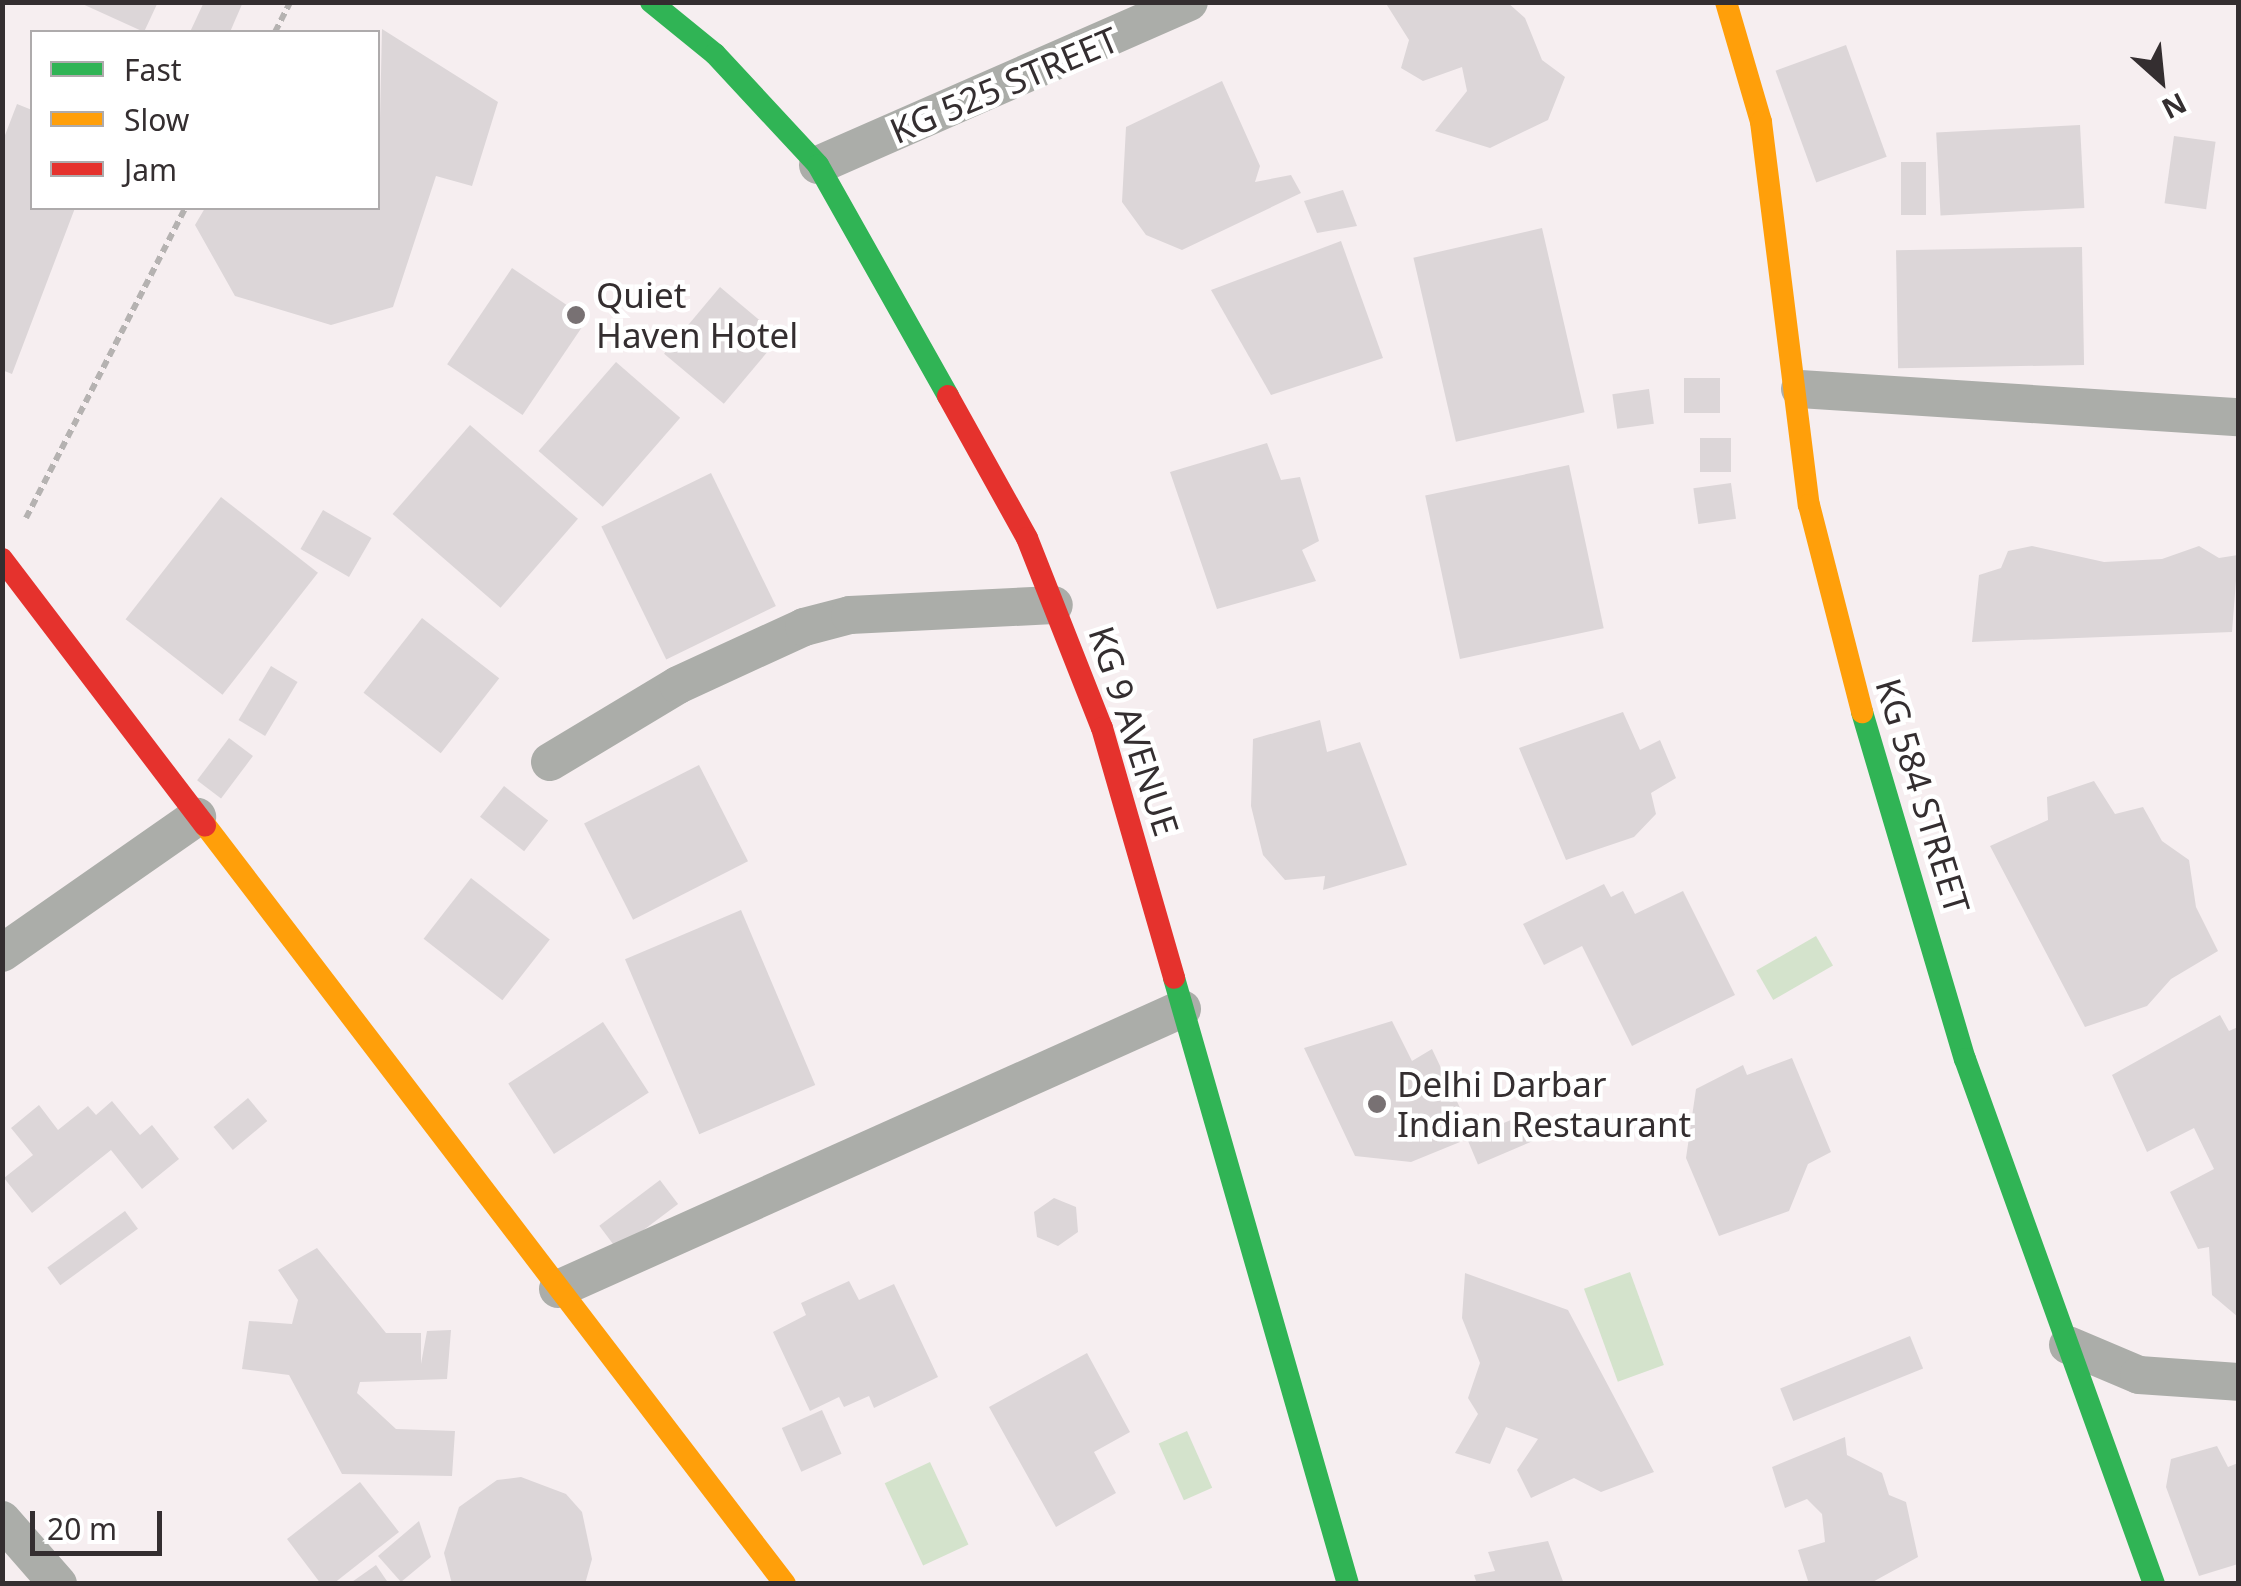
<!DOCTYPE html>
<html>
<head>
<meta charset="utf-8">
<style>
	body { margin:0 }
	#map { position:relative; width:2241px; height:1586px; overflow:hidden; background:#f6eef0; font-family:"Noto Sans",sans-serif }
	div>[style] { position:absolute }
	.water>* { inset:0; background:#d4e3cc; transform-origin:0 0 }
	.building>* { inset:0; background:#dcd6d8; transform-origin:0 0 }
	.path>* { height:6px; margin-top:-3px; transform-origin:0; background:repeating-linear-gradient(90deg,#b5b2b1 0 8px,transparent 0 13px) }
	.street>* { height:38px; margin:-19px; padding:0 19px; transform-origin:19px; border-radius:19px; background:#abada9 }
	.fast>* { height:22px; margin:-11px; padding:0 11px; transform-origin:11px; border-radius:11px; background:#30b455 }
	.slow>* { height:22px; margin:-11px; padding:0 11px; transform-origin:11px; border-radius:11px; background:#ff9f0a }
	.jam>* { height:22px; margin:-11px; padding:0 11px; transform-origin:11px; border-radius:11px; background:#e5322d }
	.dots>* { width:28px; height:28px; translate:-50% -50%; box-sizing:border-box; border:5px solid #fff; border-radius:50% }
	span { translate:-50% -50%; white-space:nowrap; text-align:center; line-height:1.15; -webkit-text-stroke:9px #fff; paint-order:stroke }
	.street-label { font-size:35px; color:#342e30 }
	.poi-label { font-size:35px; color:#342e30 }
	.left { translate:0 -50%; text-align:left }
	.frame { position:absolute; inset:0; border:5px solid #342e30; pointer-events:none }
	.legend { position:absolute; left:30px; top:30px; width:350px; height:180px; box-sizing:border-box; background:#fff; border:2px solid #aeabac; margin:0; padding:12px 18px; list-style:none; font-size:30px; color:#342e30 }
	.legend li { display:flex; align-items:center; gap:20px; height:50px }
	.legend b { width:50px; border:2px solid #aeabac }
	.north { position:absolute; left:2111px; top:30px; width:100px; height:100px; -webkit-text-stroke:8px #fff; paint-order:stroke; rotate:153deg; font-size:28px; font-weight:700; line-height:40px; text-align:center; color:#342e30 }
	.north::after { content:''; display:block; margin:auto; width:35px; height:45px; background:#342e30; clip-path:polygon(50% 0,100% 100%,50% 72%,0 100%) }
	.scale { position:absolute; left:30px; top:1511px; width:132px; height:45px; box-sizing:border-box; border:5px solid #342e30; border-top:0; padding-left:12px; font-size:30px; line-height:35px; white-space:nowrap; color:#342e30; -webkit-text-stroke:8px #fff; paint-order:stroke }
</style>
</head>
<body>
<div id="map">
	<div class="water">
		<i style="left:1816px;top:936px;width:34px;height:69px;rotate:60deg"></i>
		<i style="left:1630px;top:1272px;width:99px;height:49px;rotate:70deg"></i>
		<i style="left:1187px;top:1431px;width:62px;height:31px;rotate:66deg"></i>
		<i style="left:930px;top:1462px;width:91px;height:50px;rotate:65deg"></i>
	</div>
	<div class="building">
		<i style="clip-path:polygon(78px 2px,158px 2px,144px 32px)"></i>
		<i style="clip-path:polygon(204px 2px,243px 2px,230px 32px,190px 32px)"></i>
		<i style="clip-path:polygon(1385px 2px,1507px 2px,1525px 18px,1542px 60px,1565px 77px,1548px 120px,1490px 148px,1435px 131px,1467px 91px,1462px 67px,1423px 81px,1401px 68px,1409px 40px)"></i>
		<i style="clip-path:polygon(382px 29px,498px 102px,472px 186px,436px 176px,393px 307px,331px 325px,235px 296px,195px 225px,205px 208px,378px 208px)"></i>
		<i style="left:1846px;top:45px;width:119px;height:75px;rotate:70deg"></i>
		<i style="clip-path:polygon(1222px 81px,1260px 166px,1255px 182px,1291px 175px,1301px 193px,1182px 250px,1146px 235px,1122px 202px,1126px 127px)"></i>
		<i style="clip-path:polygon(17px 104px,32px 110px,32px 208px,75px 208px,12px 374px,2px 370px,2px 143px)"></i>
		<i style="left:2080px;top:125px;width:83px;height:144px;rotate:87deg"></i>
		<i style="left:2174px;top:136px;width:42px;height:68px;rotate:8deg"></i>
		<i style="left:1901px;top:162px;width:25px;height:53px"></i>
		<i style="clip-path:polygon(1343px 190px,1357px 226px,1317px 233px,1304px 201px)"></i>
		<i style="left:1542px;top:228px;width:189px;height:132px;rotate:77deg"></i>
		<i style="clip-path:polygon(1341px 241px,1383px 358px,1271px 395px,1211px 290px)"></i>
		<i style="left:2082px;top:247px;width:118px;height:186px;rotate:89deg"></i>
		<i style="left:512px;top:268px;width:91px;height:116px;rotate:34deg"></i>
		<i style="left:720px;top:287px;width:78px;height:87px;rotate:40deg"></i>
		<i style="left:616px;top:362px;width:85px;height:118px;rotate:41deg"></i>
		<i style="left:1720px;top:378px;width:35px;height:36px;rotate:90deg"></i>
		<i style="left:1649px;top:389px;width:35px;height:37px;rotate:82deg"></i>
		<i style="left:470px;top:425px;width:143px;height:118px;rotate:41deg"></i>
		<i style="left:1731px;top:438px;width:34px;height:31px;rotate:90deg"></i>
		<i style="clip-path:polygon(1267px 443px,1281px 480px,1300px 477px,1319px 541px,1302px 550px,1316px 581px,1217px 609px,1170px 472px)"></i>
		<i style="left:1569px;top:465px;width:167px;height:147px;rotate:78deg"></i>
		<i style="left:711px;top:473px;width:148px;height:122px;rotate:64deg"></i>
		<i style="left:1731px;top:483px;width:36px;height:38px;rotate:82deg"></i>
		<i style="left:221px;top:497px;width:123px;height:155px;rotate:38deg"></i>
		<i style="left:323px;top:510px;width:56px;height:45px;rotate:30deg"></i>
		<i style="clip-path:polygon(2032px 546px,2104px 562px,2162px 559px,2199px 546px,2219px 558px,2238px 555px,2232px 632px,1972px 642px,1979px 575px,2001px 568px,2008px 551px)"></i>
		<i style="left:422px;top:618px;width:98px;height:95px;rotate:38deg"></i>
		<i style="left:271px;top:666px;width:31px;height:63px;rotate:31deg"></i>
		<i style="clip-path:polygon(1623px 712px,1640px 750px,1660px 740px,1676px 778px,1651px 793px,1656px 814px,1634px 837px,1566px 860px,1519px 748px)"></i>
		<i style="clip-path:polygon(1320px 720px,1327px 752px,1360px 742px,1407px 865px,1323px 890px,1325px 876px,1285px 880px,1263px 855px,1251px 806px,1253px 739px)"></i>
		<i style="left:229px;top:738px;width:30px;height:53px;rotate:37deg"></i>
		<i style="left:699px;top:765px;width:108px;height:129px;rotate:63deg"></i>
		<i style="clip-path:polygon(2094px 781px,2115px 814px,2143px 807px,2162px 841px,2189px 860px,2196px 907px,2218px 951px,2171px 979px,2147px 1006px,2085px 1027px,1990px 846px,2048px 820px,2047px 797px)"></i>
		<i style="left:504px;top:786px;width:56px;height:39px;rotate:38deg"></i>
		<i style="left:471px;top:878px;width:100px;height:77px;rotate:38deg"></i>
		<i style="clip-path:polygon(1604px 884px,1611px 897px,1623px 891px,1635px 914px,1683px 891px,1735px 995px,1632px 1046px,1582px 946px,1544px 965px,1523px 924px)"></i>
		<i style="left:741px;top:910px;width:190px;height:126px;rotate:67deg"></i>
		<i style="clip-path:polygon(2220px 1015px,2229px 1031px,2238px 1027px,2238px 1317px,2212px 1295px,2209px 1247px,2198px 1249px,2170px 1192px,2214px 1169px,2194px 1128px,2147px 1152px,2112px 1075px)"></i>
		<i style="clip-path:polygon(1392px 1021px,1412px 1061px,1432px 1049px,1462px 1112px,1449px 1120px,1460px 1142px,1411px 1162px,1355px 1156px,1304px 1048px)"></i>
		<i style="left:603px;top:1022px;width:84px;height:113px;rotate:57deg"></i>
		<i style="clip-path:polygon(1792px 1058px,1831px 1152px,1808px 1164px,1789px 1211px,1719px 1236px,1686px 1158px,1696px 1089px,1743px 1065px,1747px 1075px)"></i>
		<i style="left:248px;top:1098px;width:30px;height:45px;rotate:50deg"></i>
		<i style="clip-path:polygon(112px 1101px,140px 1135px,152px 1125px,179px 1159px,142px 1189px,111px 1150px,32px 1213px,4px 1178px,33px 1155px,11px 1128px,39px 1105px,58px 1130px,88px 1106px,96px 1115px)"></i>
		<i style="left:1525px;top:1114px;width:28px;height:63px;rotate:67deg"></i>
		<i style="left:660px;top:1180px;width:30px;height:76px;rotate:53deg"></i>
		<i style="clip-path:polygon(1054px 1198px,1076px 1207px,1078px 1232px,1058px 1246px,1037px 1237px,1034px 1212px)"></i>
		<i style="left:125px;top:1211px;width:22px;height:96px;rotate:54deg"></i>
		<i style="clip-path:polygon(317px 1248px,386px 1333px,421px 1333px,421px 1364px,427px 1331px,451px 1330px,447px 1379px,360px 1382px,357px 1393px,396px 1429px,455px 1431px,452px 1476px,342px 1474px,289px 1375px,242px 1369px,249px 1321px,292px 1324px,298px 1300px,278px 1270px)"></i>
		<i style="clip-path:polygon(1465px 1273px,1568px 1310px,1654px 1472px,1601px 1492px,1574px 1478px,1531px 1498px,1517px 1470px,1538px 1439px,1506px 1427px,1490px 1464px,1455px 1453px,1478px 1414px,1468px 1398px,1480px 1363px,1462px 1318px)"></i>
		<i style="clip-path:polygon(849px 1281px,859px 1300px,894px 1284px,938px 1377px,874px 1408px,869px 1396px,844px 1407px,839px 1397px,810px 1411px,773px 1332px,806px 1315px,801px 1303px)"></i>
		<i style="left:1910px;top:1336px;width:35px;height:140px;rotate:68deg"></i>
		<i style="clip-path:polygon(1087px 1353px,1130px 1432px,1094px 1452px,1116px 1493px,1056px 1527px,989px 1407px)"></i>
		<i style="left:822px;top:1410px;width:48px;height:44px;rotate:66deg"></i>
		<i style="clip-path:polygon(1845px 1437px,1847px 1455px,1882px 1473px,1889px 1495px,1906px 1502px,1918px 1557px,1869px 1584px,1809px 1584px,1798px 1550px,1825px 1542px,1822px 1514px,1807px 1499px,1785px 1508px,1772px 1467px)"></i>
		<i style="clip-path:polygon(2217px 1446px,2228px 1467px,2238px 1463px,2238px 1564px,2199px 1576px,2166px 1487px,2171px 1459px)"></i>
		<i style="clip-path:polygon(521px 1477px,566px 1494px,582px 1512px,592px 1559px,585px 1584px,452px 1584px,444px 1553px,459px 1507px,497px 1480px)"></i>
		<i style="clip-path:polygon(360px 1482px,399px 1532px,333px 1584px,321px 1584px,287px 1539px)"></i>
		<i style="clip-path:polygon(419px 1521px,431px 1557px,401px 1582px,378px 1556px)"></i>
		<i style="clip-path:polygon(1548px 1541px,1564px 1584px,1477px 1584px,1474px 1575px,1495px 1571px,1488px 1552px)"></i>
		<i style="clip-path:polygon(376px 1565px,389px 1584px,349px 1584px)"></i>
	</div>
	<div class="path">
		<i style="left:275px;top:32px;width:34px;rotate:-63deg"></i>
		<i style="left:26px;top:518px;width:348px;rotate:-62.8deg"></i>
	</div>
	<div class="street">
		<i style="left:818px;top:165px;width:405px;rotate:-23.7deg"></i>
		<i style="left:1800px;top:389px;width:439px;rotate:3.7deg"></i>
		<i style="left:550px;top:762px;width:149px;rotate:-31deg"></i>
		<i style="left:678px;top:685px;width:139px;rotate:-24.7deg"></i>
		<i style="left:804px;top:627px;width:48px;rotate:-14.6deg"></i>
		<i style="left:850px;top:615px;width:204px;rotate:-2.8deg"></i>
		<i style="left:2px;top:953px;width:238px;rotate:-34.9deg"></i>
		<i style="left:558px;top:1289px;width:684px;rotate:-24.17deg"></i>
		<i style="left:2068px;top:1345px;width:77px;rotate:22.9deg"></i>
		<i style="left:2139px;top:1375px;width:99px;rotate:4deg"></i>
		<i style="left:2px;top:1520px;width:85px;rotate:48.8deg"></i>
	</div>
	<div class="fast">
		<i style="left:651px;top:2px;width:82px;rotate:39.1deg"></i>
		<i style="left:715px;top:54px;width:151px;rotate:47.1deg"></i>
		<i style="left:818px;top:165px;width:265px;rotate:60.6deg"></i>
		<i style="left:1862px;top:712px;width:362px;rotate:73.5deg"></i>
		<i style="left:1965px;top:1059px;width:558px;rotate:70.2deg"></i>
		<i style="left:1174px;top:978px;width:630px;rotate:73.98deg"></i>
	</div>
	<div class="slow">
		<i style="left:1726px;top:2px;width:125px;rotate:73.7deg"></i>
		<i style="left:1761px;top:122px;width:386px;rotate:82.9deg"></i>
		<i style="left:1809px;top:505px;width:214px;rotate:75.6deg"></i>
		<i style="left:205px;top:825px;width:955px;rotate:52.61deg"></i>
	</div>
	<div class="jam">
		<i style="left:948px;top:396px;width:162px;rotate:60.9deg"></i>
		<i style="left:1027px;top:538px;width:204px;rotate:68.5deg"></i>
		<i style="left:1102px;top:728px;width:260px;rotate:73.9deg"></i>
		<i style="left:2px;top:559px;width:335px;rotate:52.7deg"></i>
	</div>
	<div class="dots">
		<i style="left:576px;top:315px;background:#787173"></i>
		<i style="left:1377px;top:1104px;background:#787173"></i>
	</div>
	<div class="street-label">
		<span style="left:1004px;top:85px;rotate:-23deg">KG 525 STREET</span>
		<span style="left:1134px;top:731px;rotate:72deg">KG 9 AVENUE</span>
		<span style="left:1923px;top:796px;rotate:73deg">KG 584 STREET</span>
	</div>
	<div class="poi-label">
		<span class="left" style="left:596px;top:315px">Quiet<br>Haven Hotel</span>
		<span class="left" style="left:1397px;top:1104px">Delhi Darbar<br>Indian Restaurant</span>
	</div>
	<div class="frame"></div>
	<ul class="legend">
	<li><b style="height:12px;background:#30b455"></b>Fast</li>
	<li><b style="height:12px;background:#ff9f0a"></b>Slow</li>
	<li><b style="height:12px;background:#e5322d"></b>Jam</li>
	</ul>
	<div class="north">N</div>
	<div class="scale">20 m</div>
</div>
</body>
</html>
